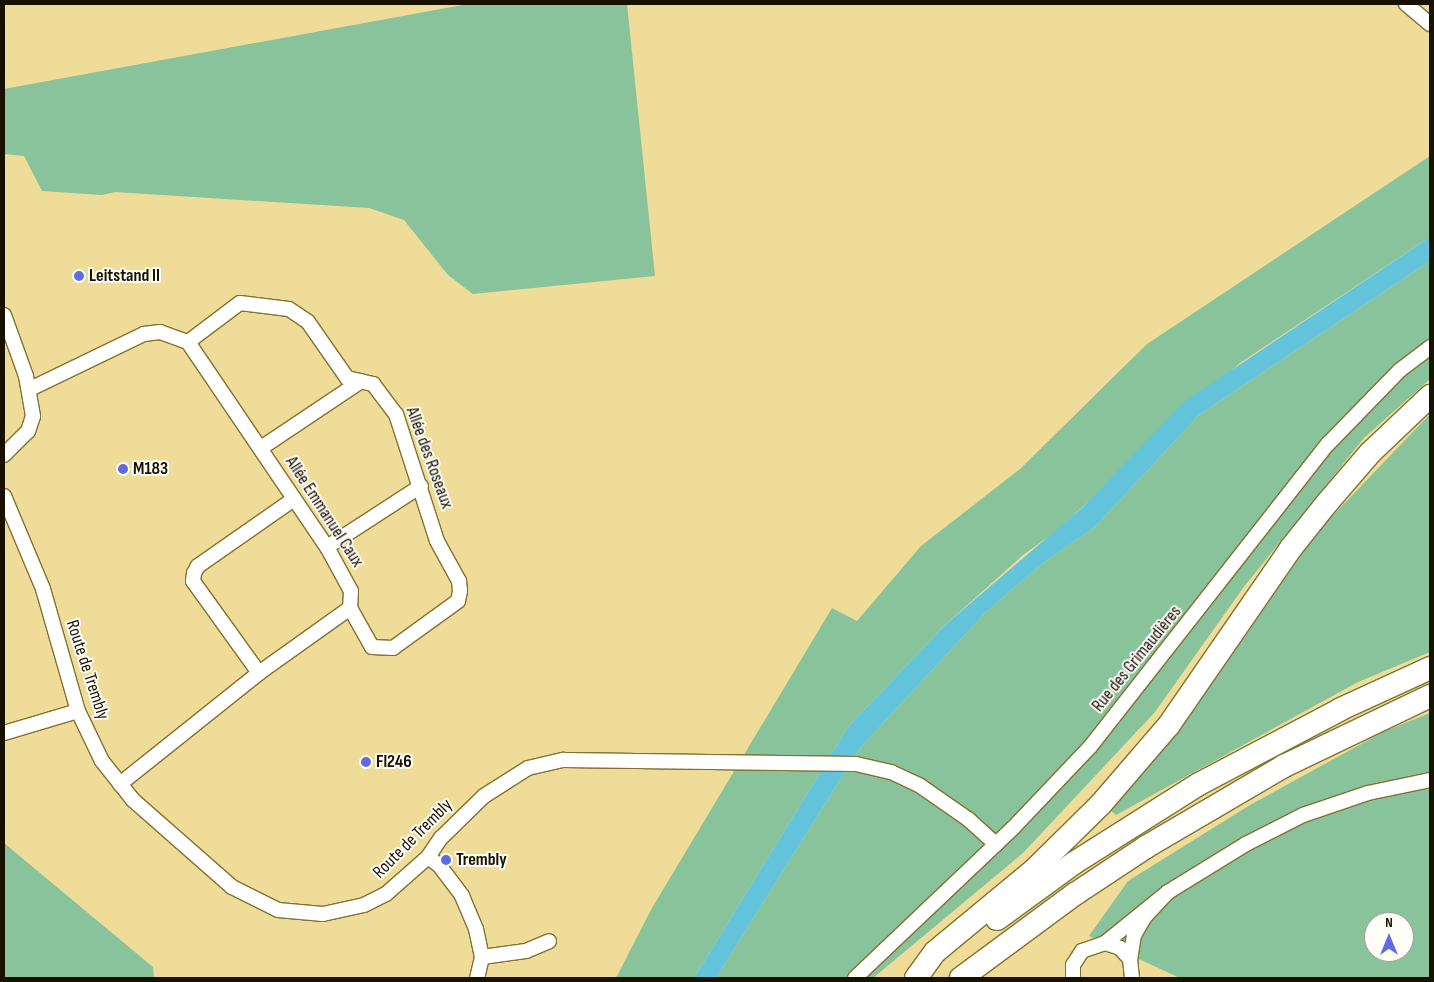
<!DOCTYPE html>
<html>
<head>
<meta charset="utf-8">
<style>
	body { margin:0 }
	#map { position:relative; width:1434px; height:982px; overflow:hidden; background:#eedc98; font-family:"Sofia Sans Condensed",sans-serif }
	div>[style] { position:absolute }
	.green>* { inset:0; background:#88c39c }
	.water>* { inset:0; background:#63c4db }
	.roads { filter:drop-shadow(1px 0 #83722f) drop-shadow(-1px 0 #83722f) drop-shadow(0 1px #83722f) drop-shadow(0 -1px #83722f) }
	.minor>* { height:14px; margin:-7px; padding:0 7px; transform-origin:7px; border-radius:7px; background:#fff }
	.trunk>* { height:22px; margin:-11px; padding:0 11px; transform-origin:11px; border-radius:11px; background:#fff }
	.dots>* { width:14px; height:14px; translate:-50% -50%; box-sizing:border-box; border:2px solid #fffdf7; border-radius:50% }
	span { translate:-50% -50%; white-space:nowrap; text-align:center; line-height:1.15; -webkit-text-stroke:4px #fffdf7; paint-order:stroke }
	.poi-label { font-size:18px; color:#181100; font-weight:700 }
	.left { translate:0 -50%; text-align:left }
	.street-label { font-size:18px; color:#181100 }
	.frame { position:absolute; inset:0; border:5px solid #181100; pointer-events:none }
	.north { position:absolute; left:1364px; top:912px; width:50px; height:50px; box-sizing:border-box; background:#fffdf7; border:1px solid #a39f94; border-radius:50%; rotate:0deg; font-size:14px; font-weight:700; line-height:20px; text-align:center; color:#181100 }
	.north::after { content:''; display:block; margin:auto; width:18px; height:22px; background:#5e6be2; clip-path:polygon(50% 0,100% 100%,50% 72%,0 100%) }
</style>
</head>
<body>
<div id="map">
	<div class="green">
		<i style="clip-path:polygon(468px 4px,627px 4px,655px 276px,473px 294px,448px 275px,404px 220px,369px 208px,115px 192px,102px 195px,42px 191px,24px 156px,4px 154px,4px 89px)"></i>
		<i style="clip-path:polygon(1430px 156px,1430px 237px,1240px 363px,1055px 532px,1023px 555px,945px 625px,848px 727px,694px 978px,616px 978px,652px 908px,832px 608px,857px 621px,921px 546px,1020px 469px,1147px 344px)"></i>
		<i style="clip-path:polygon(1430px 261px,1430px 379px,1364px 438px,1243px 588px,1155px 712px,1023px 853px,873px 978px,716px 978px,860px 748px,985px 613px,1043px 563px,1094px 528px,1199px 415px)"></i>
		<i style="clip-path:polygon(1430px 414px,1430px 652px,1358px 682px,1116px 815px,1110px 810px,1219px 674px,1318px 531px)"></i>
		<i style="clip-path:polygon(evenodd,1430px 713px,1430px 978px,1180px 978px,1089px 936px,1128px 881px,1250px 805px,1383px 732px,1430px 713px,1374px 922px,1404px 922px,1404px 952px,1374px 952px,1374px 922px)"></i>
		<i style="clip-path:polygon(4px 843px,153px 967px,154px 978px,4px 978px)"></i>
	</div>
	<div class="water">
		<i style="clip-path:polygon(1430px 237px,1430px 261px,1199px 415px,1094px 528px,1043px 563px,985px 613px,860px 748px,716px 978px,694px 978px,848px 727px,945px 625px,1083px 507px,1184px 402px)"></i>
	</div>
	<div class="roads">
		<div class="minor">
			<i style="left:1406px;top:4px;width:31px;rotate:40deg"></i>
			<i style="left:4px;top:315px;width:65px;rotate:70.2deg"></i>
			<i style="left:26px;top:376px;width:41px;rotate:80.1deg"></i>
			<i style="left:33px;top:416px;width:16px;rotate:108deg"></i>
			<i style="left:28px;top:431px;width:34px;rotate:135deg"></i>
			<i style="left:188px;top:342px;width:65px;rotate:-36.9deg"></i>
			<i style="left:240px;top:303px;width:49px;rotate:7deg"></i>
			<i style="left:289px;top:309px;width:23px;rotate:34deg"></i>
			<i style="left:308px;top:322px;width:68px;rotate:55.1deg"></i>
			<i style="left:347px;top:378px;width:27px;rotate:13deg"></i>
			<i style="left:373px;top:384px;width:38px;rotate:53deg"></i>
			<i style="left:396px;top:414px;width:133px;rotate:72.1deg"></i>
			<i style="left:437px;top:541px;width:46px;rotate:61.2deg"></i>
			<i style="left:459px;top:581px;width:10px;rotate:84deg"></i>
			<i style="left:460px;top:591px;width:10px;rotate:101deg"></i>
			<i style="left:458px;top:601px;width:80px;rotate:144.1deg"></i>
			<i style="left:393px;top:648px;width:21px;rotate:-177deg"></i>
			<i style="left:372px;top:647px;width:45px;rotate:-119.4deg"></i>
			<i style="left:30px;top:389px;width:127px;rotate:-25.8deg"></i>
			<i style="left:144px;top:334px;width:16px;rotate:-7deg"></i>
			<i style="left:160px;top:332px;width:30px;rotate:20deg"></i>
			<i style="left:188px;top:342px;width:248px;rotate:55.9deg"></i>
			<i style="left:327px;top:547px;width:50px;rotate:61.4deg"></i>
			<i style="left:351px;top:591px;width:17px;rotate:93deg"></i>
			<i style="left:350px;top:608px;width:112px;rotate:144.5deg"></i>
			<i style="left:259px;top:673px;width:178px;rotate:141.4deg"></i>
			<i style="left:261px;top:448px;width:120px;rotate:-33.8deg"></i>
			<i style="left:4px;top:496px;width:101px;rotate:67.2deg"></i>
			<i style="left:43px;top:589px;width:127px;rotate:74deg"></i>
			<i style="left:78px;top:711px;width:55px;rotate:64.4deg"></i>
			<i style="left:102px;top:761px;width:50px;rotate:51.5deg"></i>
			<i style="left:133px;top:800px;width:132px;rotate:41.3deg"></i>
			<i style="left:232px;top:887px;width:51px;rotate:26.6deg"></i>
			<i style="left:278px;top:910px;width:45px;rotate:5.1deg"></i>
			<i style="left:323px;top:914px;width:42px;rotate:-12.4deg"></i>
			<i style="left:364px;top:905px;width:25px;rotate:-27deg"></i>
			<i style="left:386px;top:894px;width:56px;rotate:-41.4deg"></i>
			<i style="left:428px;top:857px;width:23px;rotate:-56deg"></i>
			<i style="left:441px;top:838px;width:60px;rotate:-44.3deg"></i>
			<i style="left:484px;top:796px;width:52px;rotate:-32.5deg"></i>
			<i style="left:528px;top:768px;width:37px;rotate:-13deg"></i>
			<i style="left:564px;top:760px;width:292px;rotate:0.8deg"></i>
			<i style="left:856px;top:764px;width:36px;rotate:13deg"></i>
			<i style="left:891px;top:772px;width:31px;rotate:25deg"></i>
			<i style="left:919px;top:785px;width:60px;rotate:34.8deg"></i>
			<i style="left:968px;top:819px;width:38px;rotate:42deg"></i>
			<i style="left:327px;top:547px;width:112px;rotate:-33deg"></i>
			<i style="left:259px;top:673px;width:113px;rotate:-125.7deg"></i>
			<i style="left:193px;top:581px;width:8px;rotate:-83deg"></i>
			<i style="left:194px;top:573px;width:8px;rotate:-60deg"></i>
			<i style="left:198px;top:566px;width:117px;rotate:-34.9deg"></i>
			<i style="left:4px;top:733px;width:77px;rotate:-16.6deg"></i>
			<i style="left:428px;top:857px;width:14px;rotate:36deg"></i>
			<i style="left:439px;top:865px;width:39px;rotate:53deg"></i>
			<i style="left:462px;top:896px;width:36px;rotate:67deg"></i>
			<i style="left:476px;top:929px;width:29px;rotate:78deg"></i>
			<i style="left:482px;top:957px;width:22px;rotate:103deg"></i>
			<i style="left:1168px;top:892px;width:92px;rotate:-31.6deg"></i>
			<i style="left:1246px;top:844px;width:64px;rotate:-27deg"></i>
			<i style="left:1303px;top:815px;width:69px;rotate:-18.7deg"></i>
			<i style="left:1368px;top:793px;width:63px;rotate:-11.8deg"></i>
			<i style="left:1105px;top:943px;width:81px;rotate:-39deg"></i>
			<i style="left:1168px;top:892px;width:35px;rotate:133deg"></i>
			<i style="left:1144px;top:918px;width:20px;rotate:120deg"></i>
			<i style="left:1134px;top:935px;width:24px;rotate:99deg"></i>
			<i style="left:482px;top:957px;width:44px;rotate:-7.8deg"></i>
			<i style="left:526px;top:951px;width:25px;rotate:-23deg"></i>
			<i style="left:855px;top:978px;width:218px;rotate:-43.5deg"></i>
			<i style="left:1013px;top:828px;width:112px;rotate:-46.5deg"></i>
			<i style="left:1090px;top:747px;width:385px;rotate:-51.9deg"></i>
			<i style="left:1328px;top:444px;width:103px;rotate:-45.8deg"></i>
			<i style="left:1400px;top:370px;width:38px;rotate:-37deg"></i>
			<i style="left:1073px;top:978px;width:13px;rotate:-90deg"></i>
			<i style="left:1073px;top:965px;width:17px;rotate:-57deg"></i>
			<i style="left:1082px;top:951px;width:24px;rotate:-19deg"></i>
			<i style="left:1105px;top:943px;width:16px;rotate:18deg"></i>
			<i style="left:1120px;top:948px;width:15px;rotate:48deg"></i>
			<i style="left:1130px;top:959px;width:19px;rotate:84deg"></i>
		</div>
		<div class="trunk">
			<i style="left:997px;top:919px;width:95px;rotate:-36deg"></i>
			<i style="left:1074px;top:863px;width:148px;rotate:-32.3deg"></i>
			<i style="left:1199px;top:784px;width:161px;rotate:-27.8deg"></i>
			<i style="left:1341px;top:709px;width:98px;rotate:-24.7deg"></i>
			<i style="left:916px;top:978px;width:32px;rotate:-54deg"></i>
			<i style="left:935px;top:952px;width:127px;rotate:-39.6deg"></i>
			<i style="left:1033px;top:871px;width:95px;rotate:-44.6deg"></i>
			<i style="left:1101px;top:804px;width:104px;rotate:-49.3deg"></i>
			<i style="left:1169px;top:725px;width:215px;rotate:-55.4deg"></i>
			<i style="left:1291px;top:548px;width:58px;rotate:-51.3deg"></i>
			<i style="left:1327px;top:503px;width:66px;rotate:-49.3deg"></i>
			<i style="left:1370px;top:453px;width:83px;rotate:-43.5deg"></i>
			<i style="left:961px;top:978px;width:142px;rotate:-36.4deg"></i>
			<i style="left:1075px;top:894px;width:85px;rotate:-33.5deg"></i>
			<i style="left:1146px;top:847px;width:160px;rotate:-30.4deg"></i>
			<i style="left:1284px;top:766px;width:162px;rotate:-25.6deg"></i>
		</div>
	</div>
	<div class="dots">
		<i style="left:79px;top:276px;background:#5e6be2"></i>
		<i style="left:123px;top:469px;background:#5e6be2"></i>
		<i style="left:366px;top:762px;background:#5e6be2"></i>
		<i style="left:446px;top:860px;background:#5e6be2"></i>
	</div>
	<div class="poi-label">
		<span class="left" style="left:89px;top:276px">Leitstand II</span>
		<span class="left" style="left:133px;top:469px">M183</span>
		<span class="left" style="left:376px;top:762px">Fl246</span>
		<span class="left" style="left:456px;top:860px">Trembly</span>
	</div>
	<div class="street-label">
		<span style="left:429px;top:458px;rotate:70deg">Allée des Roseaux</span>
		<span style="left:324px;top:512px;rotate:57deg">Allée Emmanuel Caux</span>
		<span style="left:1137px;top:659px;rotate:-51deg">Rue des Grimaudières</span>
		<span style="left:87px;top:670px;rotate:72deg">Route de Trembly</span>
		<span style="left:413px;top:839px;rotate:-45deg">Route de Trembly</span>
	</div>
	<div class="frame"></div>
	<div class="north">N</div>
</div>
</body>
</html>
